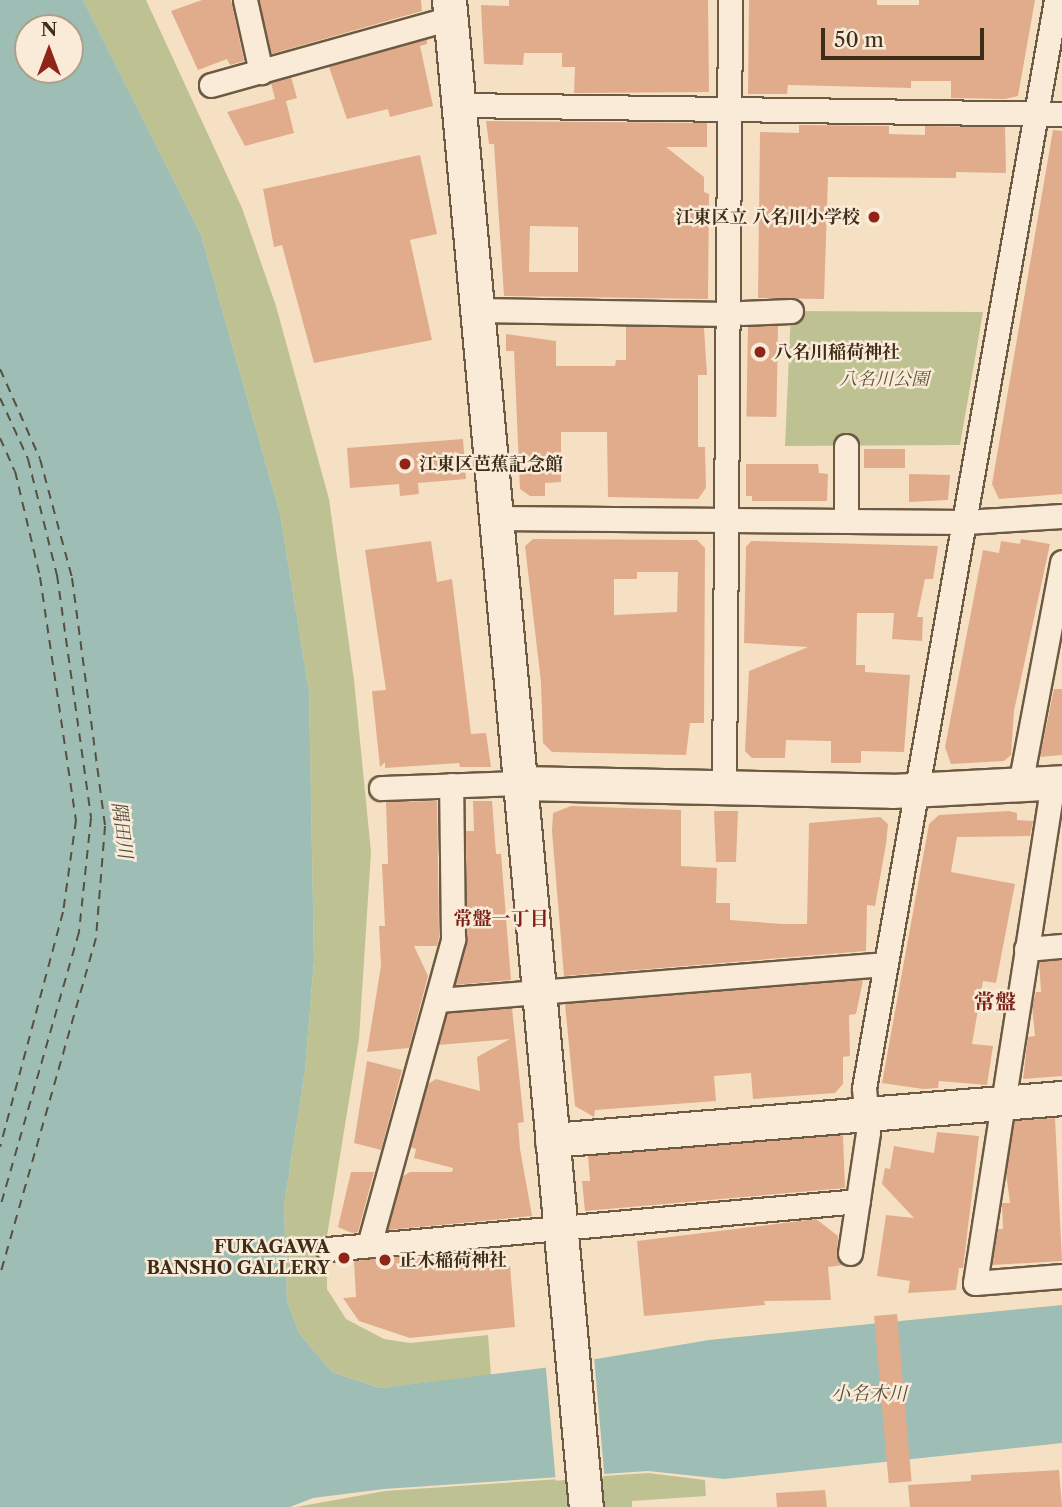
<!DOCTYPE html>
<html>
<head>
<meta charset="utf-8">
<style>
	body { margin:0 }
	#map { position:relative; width:1062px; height:1507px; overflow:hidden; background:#f6e0c3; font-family:"Libre Caslon Text","Noto Serif JP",serif }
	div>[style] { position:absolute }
	.green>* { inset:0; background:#bec292 }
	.water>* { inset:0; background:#9dbdb5 }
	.pier>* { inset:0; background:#f6e0c3; transform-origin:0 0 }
	.ferry>* { height:2px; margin-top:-1px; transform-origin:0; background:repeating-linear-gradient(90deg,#56513f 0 9px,transparent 0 16px) }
	.building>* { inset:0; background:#e0ac8c; transform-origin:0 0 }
	.roads { filter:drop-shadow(2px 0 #6c5a43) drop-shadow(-2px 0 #6c5a43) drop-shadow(0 2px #6c5a43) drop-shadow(0 -2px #6c5a43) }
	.street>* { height:23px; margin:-11.5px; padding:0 11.5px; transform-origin:11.5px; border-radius:11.5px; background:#f9ebd8 }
	.secondary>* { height:33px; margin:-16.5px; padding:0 16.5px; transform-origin:16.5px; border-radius:16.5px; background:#f9ebd8 }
	.dots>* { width:19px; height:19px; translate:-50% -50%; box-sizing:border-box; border:4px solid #f9ebd8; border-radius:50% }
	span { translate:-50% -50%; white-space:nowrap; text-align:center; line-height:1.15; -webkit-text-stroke:5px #f9ebd8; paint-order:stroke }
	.poi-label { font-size:18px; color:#3e2d18; font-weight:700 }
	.right { translate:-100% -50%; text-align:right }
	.left { translate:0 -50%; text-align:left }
	.park-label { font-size:18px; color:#5e5236; font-style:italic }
	.water-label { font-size:19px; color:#56513f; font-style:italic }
	.neighbourhood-label { font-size:19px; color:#7a1f14; font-weight:700 }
	.quarter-label { font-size:21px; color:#7a1f14; font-weight:700 }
	.north { position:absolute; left:14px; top:14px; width:70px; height:70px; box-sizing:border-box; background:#f9ebd8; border:2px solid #ae9f8b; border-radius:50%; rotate:0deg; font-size:19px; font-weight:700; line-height:28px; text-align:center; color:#3e2d18 }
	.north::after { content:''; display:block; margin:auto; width:24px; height:32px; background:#8f2418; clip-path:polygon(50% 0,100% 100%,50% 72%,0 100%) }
	.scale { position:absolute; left:821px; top:28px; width:163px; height:32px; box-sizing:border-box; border:4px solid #3e2d18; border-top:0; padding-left:9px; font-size:21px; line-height:24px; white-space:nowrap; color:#3e2d18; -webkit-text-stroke:5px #f9ebd8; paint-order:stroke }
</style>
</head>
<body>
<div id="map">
	<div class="green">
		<i style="clip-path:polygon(83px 0,146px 0,242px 208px,276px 306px,329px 499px,354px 680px,371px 852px,359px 1039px,327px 1236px,327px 1289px,346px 1319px,384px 1339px,410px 1343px,488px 1335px,491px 1375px,380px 1388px,332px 1372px,299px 1333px,287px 1301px,284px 1206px,305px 1070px,314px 960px,309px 691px,280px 514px,201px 235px)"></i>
		<i style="clip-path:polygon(791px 311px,983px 312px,960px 445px,785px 446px)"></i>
		<i style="clip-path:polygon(648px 1473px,705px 1480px,706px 1496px,632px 1501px,632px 1507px,296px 1507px,385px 1491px)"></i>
	</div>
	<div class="water">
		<i style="clip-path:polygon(evenodd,0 0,83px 0,201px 235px,280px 514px,309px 691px,314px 960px,305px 1070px,284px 1206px,287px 1301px,299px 1333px,332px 1372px,380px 1388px,543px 1368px,709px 1340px,1062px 1305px,1062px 1443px,724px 1479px,648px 1471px,384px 1489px,313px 1498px,290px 1507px,0 1507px,0 0,28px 28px,70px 28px,70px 70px,28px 70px,28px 28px)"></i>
	</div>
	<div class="pier">
		<i style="left:594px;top:1356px;width:121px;height:49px;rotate:85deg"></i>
	</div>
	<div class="ferry">
		<i style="left:0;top:369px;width:98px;rotate:66deg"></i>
		<i style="left:40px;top:459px;width:123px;rotate:74.9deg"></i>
		<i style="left:72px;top:578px;width:250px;rotate:82.4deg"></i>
		<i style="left:105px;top:826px;width:112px;rotate:94.6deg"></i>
		<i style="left:96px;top:938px;width:349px;rotate:105.9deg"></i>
		<i style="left:0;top:398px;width:67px;rotate:65.3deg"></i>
		<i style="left:28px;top:459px;width:120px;rotate:76deg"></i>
		<i style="left:57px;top:575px;width:245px;rotate:82deg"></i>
		<i style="left:91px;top:818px;width:115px;rotate:96deg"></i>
		<i style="left:79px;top:932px;width:286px;rotate:106deg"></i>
		<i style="left:0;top:438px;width:36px;rotate:66deg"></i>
		<i style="left:15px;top:471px;width:109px;rotate:76.7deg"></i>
		<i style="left:40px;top:577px;width:246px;rotate:81.6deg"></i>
		<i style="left:76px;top:820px;width:93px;rotate:98deg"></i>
		<i style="left:63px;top:912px;width:243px;rotate:105deg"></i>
	</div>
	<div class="building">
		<i style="clip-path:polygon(202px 0,231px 0,244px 61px,230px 65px,227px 59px,198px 70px,171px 11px)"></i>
		<i style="clip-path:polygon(259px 0,421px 0,422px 11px,271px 54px)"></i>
		<i style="clip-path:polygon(509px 0,708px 0,709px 92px,574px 93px,575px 67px,562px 67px,562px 53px,524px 53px,523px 65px,484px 64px,481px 5px,509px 6px)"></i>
		<i style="clip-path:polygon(749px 0,877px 0,877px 5px,919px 5px,919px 0,1035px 0,1018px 96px,1005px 99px,951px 98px,951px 81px,911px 81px,911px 88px,788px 85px,787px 94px,748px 94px)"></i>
		<i style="clip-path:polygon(427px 39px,427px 44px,420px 46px,433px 106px,390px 117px,388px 109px,347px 119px,329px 67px)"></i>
		<i style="clip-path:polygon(291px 77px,297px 98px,286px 101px,294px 133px,245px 146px,227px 112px,275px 99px,271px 83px)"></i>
		<i style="clip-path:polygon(evenodd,486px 121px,707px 123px,707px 147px,666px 147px,704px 177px,704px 192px,709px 194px,708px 299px,504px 296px,494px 144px,489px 144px,486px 121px,530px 226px,578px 227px,578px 272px,529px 272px,530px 226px)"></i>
		<i style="clip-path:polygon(799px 125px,889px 126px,889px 134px,925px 135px,925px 126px,1005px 127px,1006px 173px,956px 172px,956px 178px,828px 177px,824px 299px,758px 298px,760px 132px,799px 133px)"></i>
		<i style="clip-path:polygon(1053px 130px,1062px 131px,1062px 494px,999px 499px,992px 484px)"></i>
		<i style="clip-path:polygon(420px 155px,437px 234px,410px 240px,432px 340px,314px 363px,282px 245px,274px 247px,263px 189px)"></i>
		<i style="clip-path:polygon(626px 326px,704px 328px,707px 375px,698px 375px,698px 447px,705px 447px,706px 488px,698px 499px,608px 497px,607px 432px,561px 432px,561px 482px,545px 483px,545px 496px,530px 496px,520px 489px,514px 351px,506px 351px,506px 334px,556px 341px,556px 366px,615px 366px,616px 360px,626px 360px)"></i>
		<i style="left:778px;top:326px;width:91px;height:30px;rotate:91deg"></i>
		<i style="clip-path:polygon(463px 439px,466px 479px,418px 483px,419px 494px,410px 495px,400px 496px,399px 484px,350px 488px,347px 448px)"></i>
		<i style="left:864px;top:449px;width:41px;height:19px"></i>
		<i style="clip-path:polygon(746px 464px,818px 464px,819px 473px,828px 474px,827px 501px,752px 501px,752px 496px,746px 496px)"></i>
		<i style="clip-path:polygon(909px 474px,950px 475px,948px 500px,909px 502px)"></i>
		<i style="clip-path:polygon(evenodd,533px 539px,697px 540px,705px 548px,704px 723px,690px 723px,686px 755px,552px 752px,543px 743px,541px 682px,525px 546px,533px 539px,637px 572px,678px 572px,677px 612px,614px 615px,614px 579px,637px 579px,637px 572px)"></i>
		<i style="clip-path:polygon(1021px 539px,1050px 544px,1014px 711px,1011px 755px,1004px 761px,951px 764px,945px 747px,983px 550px,999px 553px,1001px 541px,1020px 544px)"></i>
		<i style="clip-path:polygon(431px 541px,437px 582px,452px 579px,471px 734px,486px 733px,491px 767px,460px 767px,459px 763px,385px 768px,385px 762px,380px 767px,372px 691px,386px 690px,365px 550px)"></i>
		<i style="clip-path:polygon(751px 541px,938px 546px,933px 579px,925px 579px,917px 617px,923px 617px,922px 641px,892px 639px,894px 613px,857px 613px,856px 665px,865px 665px,865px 672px,910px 675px,904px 752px,861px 751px,861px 763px,831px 763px,831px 741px,786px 740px,785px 758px,752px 758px,745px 751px,749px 671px,808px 647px,744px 643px,746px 547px)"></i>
		<i style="clip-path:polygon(1054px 689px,1062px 689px,1062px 755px,1040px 757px)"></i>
		<i style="clip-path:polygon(437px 801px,439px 937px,437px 946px,414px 946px,428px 976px,409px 1048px,367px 1052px,381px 966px,379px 926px,385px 926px,382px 864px,388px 864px,386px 802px)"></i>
		<i style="clip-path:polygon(473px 801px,492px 801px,496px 854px,501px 854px,511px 980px,455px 985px,467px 939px,466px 831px,474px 831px)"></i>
		<i style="clip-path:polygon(571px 806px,681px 810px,681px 866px,717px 868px,716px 903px,730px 903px,730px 920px,783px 924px,807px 924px,809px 823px,880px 817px,888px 824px,886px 844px,875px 906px,867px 905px,866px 951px,564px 976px,552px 831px,553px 813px)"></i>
		<i style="clip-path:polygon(714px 811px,738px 811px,736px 862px,716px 862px)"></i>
		<i style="clip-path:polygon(1009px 811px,1017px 813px,1017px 820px,1033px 821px,1030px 836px,957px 837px,951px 872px,1015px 884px,996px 983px,983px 981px,972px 1044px,993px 1046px,987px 1085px,939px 1081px,938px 1088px,923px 1089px,882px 1083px,929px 824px,939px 815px)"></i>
		<i style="clip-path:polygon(1062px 960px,1062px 1076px,1023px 1079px,1028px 1037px,1035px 1036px,1032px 1006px,1036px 992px,1041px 992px,1039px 962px)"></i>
		<i style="clip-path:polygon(863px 980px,856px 1014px,849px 1015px,850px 1056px,843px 1057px,843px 1084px,835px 1093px,753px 1099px,751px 1073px,714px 1076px,716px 1101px,595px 1110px,594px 1117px,575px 1106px,565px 1004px)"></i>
		<i style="clip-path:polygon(512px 1008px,524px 1122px,518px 1123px,520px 1149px,532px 1216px,388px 1230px,402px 1177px,410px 1172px,452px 1172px,453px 1168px,414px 1158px,416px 1149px,410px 1147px,428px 1084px,436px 1079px,480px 1091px,477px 1057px,510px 1039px,438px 1045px,447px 1013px)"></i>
		<i style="clip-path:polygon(367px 1061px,402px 1070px,381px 1150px,354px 1143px)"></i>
		<i style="clip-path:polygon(1055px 1118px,1062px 1261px,992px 1265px,998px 1229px,1003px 1229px,1002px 1203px,1010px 1203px,1006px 1173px,1014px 1121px)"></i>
		<i style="clip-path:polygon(937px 1132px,979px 1136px,963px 1268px,959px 1268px,956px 1290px,908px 1293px,910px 1281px,877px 1276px,886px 1215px,914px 1218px,882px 1184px,885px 1168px,890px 1169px,894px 1146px,934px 1153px)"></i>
		<i style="clip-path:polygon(843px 1135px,845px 1188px,585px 1211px,582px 1181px,590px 1181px,588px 1156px)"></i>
		<i style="clip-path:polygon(351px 1172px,374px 1172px,358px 1232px,352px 1233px,338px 1227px)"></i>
		<i style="clip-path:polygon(816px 1219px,838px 1236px,837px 1257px,843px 1265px,828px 1267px,831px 1300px,764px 1301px,765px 1305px,644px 1316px,637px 1241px)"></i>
		<i style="clip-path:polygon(471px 1250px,473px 1269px,510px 1266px,515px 1327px,410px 1338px,359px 1321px,343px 1298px,356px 1297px,354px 1261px)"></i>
		<i style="left:897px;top:1314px;width:168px;height:23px;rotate:85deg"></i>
		<i style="clip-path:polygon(1059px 1470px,1062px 1507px,910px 1507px,908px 1485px,971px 1481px,971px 1475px)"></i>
		<i style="clip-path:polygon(825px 1490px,827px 1507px,777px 1507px,776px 1493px)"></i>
	</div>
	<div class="roads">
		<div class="street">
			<i style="left:245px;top:0;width:74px;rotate:77.5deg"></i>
			<i style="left:211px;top:85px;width:249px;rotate:-15.6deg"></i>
			<i style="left:461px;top:105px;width:601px;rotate:0.86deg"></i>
			<i style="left:478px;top:310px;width:250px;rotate:0.9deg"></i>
			<i style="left:742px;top:313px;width:49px;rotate:-2.3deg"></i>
			<i style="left:496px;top:518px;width:469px;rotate:0.5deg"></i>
			<i style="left:965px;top:522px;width:97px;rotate:-3.5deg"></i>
			<i style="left:846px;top:521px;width:75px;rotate:-90deg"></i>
			<i style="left:1053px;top:782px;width:507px;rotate:98.85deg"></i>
			<i style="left:975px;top:1283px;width:87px;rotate:-4.6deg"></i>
			<i style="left:1020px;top:785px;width:227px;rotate:-79.3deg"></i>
			<i style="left:724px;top:787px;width:787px;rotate:-89.56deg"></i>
			<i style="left:381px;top:788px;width:139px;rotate:-2.1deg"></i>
			<i style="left:1026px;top:949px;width:36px;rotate:-5deg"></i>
			<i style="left:438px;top:1000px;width:448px;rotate:-4.6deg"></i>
			<i style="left:369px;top:1245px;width:317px;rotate:-74.6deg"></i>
			<i style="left:453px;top:939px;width:154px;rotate:-90.7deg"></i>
			<i style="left:328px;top:1249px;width:532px;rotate:-5.17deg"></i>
			<i style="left:850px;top:1253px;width:122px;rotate:-81.5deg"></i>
			<i style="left:868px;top:1132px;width:44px;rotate:-95.2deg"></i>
			<i style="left:864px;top:1088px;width:1105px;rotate:-79.99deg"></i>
		</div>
		<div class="secondary">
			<i style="left:449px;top:0;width:1513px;rotate:84.81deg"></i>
			<i style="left:520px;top:783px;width:372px;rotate:1.2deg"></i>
			<i style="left:892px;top:791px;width:170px;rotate:-3deg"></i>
			<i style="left:552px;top:1140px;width:512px;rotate:-4.71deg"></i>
		</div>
	</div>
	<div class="dots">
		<i style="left:874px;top:217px;background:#8f2418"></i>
		<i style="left:760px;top:352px;background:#8f2418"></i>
		<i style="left:405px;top:464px;background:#8f2418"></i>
		<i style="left:344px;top:1258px;background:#8f2418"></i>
		<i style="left:385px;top:1260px;background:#8f2418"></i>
	</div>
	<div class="poi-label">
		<span class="right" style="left:860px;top:217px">江東区立 八名川小学校</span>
		<span class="left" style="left:774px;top:352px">八名川稲荷神社</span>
		<span class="left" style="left:419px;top:464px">江東区芭蕉記念館</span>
		<span class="right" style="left:330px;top:1258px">FUKAGAWA<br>BANSHO GALLERY</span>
		<span class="left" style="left:399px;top:1260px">正木稲荷神社</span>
	</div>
	<div class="park-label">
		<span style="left:884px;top:379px">八名川公園</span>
	</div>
	<div class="water-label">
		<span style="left:122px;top:830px;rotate:83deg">隅田川</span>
		<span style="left:869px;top:1394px">小名木川</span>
	</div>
	<div class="neighbourhood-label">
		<span style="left:501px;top:919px">常盤一丁目</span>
	</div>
	<div class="quarter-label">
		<span style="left:995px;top:1002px">常盤</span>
	</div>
	<div class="north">N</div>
	<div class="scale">50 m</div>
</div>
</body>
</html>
